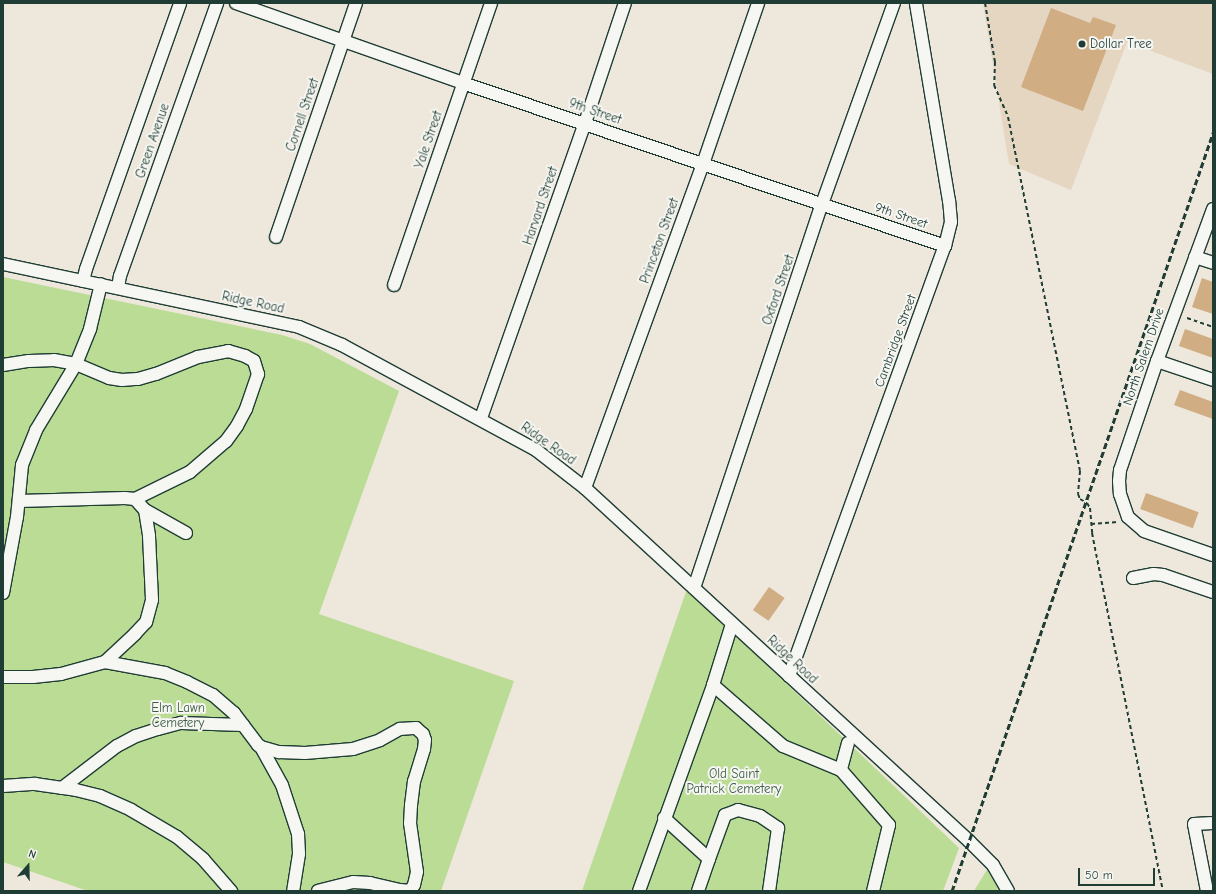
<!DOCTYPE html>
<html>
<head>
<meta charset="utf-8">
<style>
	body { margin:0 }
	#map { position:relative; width:1216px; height:894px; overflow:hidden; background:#eee7dc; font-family:"Comic Neue",sans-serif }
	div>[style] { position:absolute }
	.built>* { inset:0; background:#e5d6c1 }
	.green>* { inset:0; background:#bbdc95 }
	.building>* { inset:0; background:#d0ad83; transform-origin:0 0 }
	.path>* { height:2px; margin-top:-1px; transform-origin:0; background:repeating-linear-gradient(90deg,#1f3d34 0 4px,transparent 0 7px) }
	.roads { filter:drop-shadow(1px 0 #1f3d34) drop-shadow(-1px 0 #1f3d34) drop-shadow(0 1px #1f3d34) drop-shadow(0 -1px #1f3d34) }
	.minor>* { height:12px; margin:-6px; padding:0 6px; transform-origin:6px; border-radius:6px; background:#f6f6f2 }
	.rail>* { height:3px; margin-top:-1.5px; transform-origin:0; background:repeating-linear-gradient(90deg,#1f3d34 0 6px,transparent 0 9px) }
	.dots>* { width:11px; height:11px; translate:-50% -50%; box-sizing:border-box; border:2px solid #f6f6f2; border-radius:50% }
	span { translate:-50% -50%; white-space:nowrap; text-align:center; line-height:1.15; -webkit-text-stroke:4px #f6f6f2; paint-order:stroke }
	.poi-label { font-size:13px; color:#1f3d34 }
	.left { translate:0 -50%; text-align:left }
	.street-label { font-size:13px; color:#1f3d34 }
	.park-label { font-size:13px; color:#3e5d47 }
	.frame { position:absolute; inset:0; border:4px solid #1f3d34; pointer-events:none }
	.north { position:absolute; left:8px; top:846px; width:40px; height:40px; -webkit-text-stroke:3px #f6f6f2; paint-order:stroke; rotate:20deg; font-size:11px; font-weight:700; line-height:16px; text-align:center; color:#1f3d34 }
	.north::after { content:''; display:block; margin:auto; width:14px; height:18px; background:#1f3d34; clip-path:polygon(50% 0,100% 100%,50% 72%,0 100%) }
	.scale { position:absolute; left:1078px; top:868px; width:77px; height:18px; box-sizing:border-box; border:2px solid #1f3d34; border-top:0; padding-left:5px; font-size:12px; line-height:14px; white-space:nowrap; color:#1f3d34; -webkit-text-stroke:3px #f6f6f2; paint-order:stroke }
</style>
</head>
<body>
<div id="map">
	<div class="built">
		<i style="clip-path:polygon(983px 3px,1213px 3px,1213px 74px,1127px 42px,1071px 190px,1009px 164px)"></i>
	</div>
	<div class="green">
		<i style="clip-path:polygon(3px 277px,282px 335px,310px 344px,399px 391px,319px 614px,514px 681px,441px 891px,88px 891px,3px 862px)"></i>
		<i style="clip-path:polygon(687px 589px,959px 848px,943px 891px,582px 891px)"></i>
		<i style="clip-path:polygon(988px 868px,1000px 891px,974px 891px)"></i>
	</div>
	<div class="building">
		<i style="clip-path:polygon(1051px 8px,1090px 23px,1093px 17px,1116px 25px,1083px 111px,1021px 87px)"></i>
		<i style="clip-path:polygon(1202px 278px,1213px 282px,1213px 314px,1192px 307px)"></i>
		<i style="clip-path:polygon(1185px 329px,1213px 339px,1213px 358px,1179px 346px)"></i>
		<i style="clip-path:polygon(1180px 390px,1213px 402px,1213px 419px,1174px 405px)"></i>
		<i style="left:1146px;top:493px;width:56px;height:17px;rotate:20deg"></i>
		<i style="left:769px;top:587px;width:19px;height:28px;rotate:35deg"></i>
	</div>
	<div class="path">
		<i style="left:985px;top:3px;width:60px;rotate:80.4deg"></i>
		<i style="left:995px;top:62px;width:23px;rotate:92deg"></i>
		<i style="left:994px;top:85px;width:35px;rotate:66deg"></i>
		<i style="left:1008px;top:117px;width:361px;rotate:78.5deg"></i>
		<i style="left:1080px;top:471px;width:23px;rotate:95deg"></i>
		<i style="left:1078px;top:494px;width:5px;rotate:68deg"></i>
		<i style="left:1080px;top:499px;width:8px;rotate:30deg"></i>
		<i style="left:1087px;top:503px;width:6px;rotate:59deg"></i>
		<i style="left:1090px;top:508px;width:25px;rotate:85deg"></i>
		<i style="left:1092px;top:533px;width:365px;rotate:78.8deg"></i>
		<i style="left:1187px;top:318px;width:28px;rotate:19deg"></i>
		<i style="left:1091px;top:524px;width:27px;rotate:-4deg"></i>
	</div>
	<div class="roads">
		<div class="minor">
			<i style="left:236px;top:3px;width:241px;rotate:19.4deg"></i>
			<i style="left:463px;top:83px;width:509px;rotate:18.68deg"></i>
			<i style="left:1213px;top:209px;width:162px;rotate:110.2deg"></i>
			<i style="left:1157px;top:361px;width:115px;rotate:108.7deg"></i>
			<i style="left:1120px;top:470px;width:11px;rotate:95deg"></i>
			<i style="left:1119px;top:481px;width:13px;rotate:86deg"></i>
			<i style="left:1120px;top:494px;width:24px;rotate:71deg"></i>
			<i style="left:1128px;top:517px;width:21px;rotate:41deg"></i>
			<i style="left:1144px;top:531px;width:73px;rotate:19.2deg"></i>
			<i style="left:276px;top:237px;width:247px;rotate:-71.1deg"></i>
			<i style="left:1195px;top:257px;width:19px;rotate:18deg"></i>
			<i style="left:3px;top:264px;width:303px;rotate:12deg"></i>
			<i style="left:299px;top:327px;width:47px;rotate:22.7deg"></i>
			<i style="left:342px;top:345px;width:221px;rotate:28.4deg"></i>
			<i style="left:536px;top:450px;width:62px;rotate:37.8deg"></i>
			<i style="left:585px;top:488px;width:522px;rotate:42.59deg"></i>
			<i style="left:969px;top:841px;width:34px;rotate:45deg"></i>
			<i style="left:993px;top:865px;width:30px;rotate:60deg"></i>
			<i style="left:83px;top:281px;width:12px;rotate:-76deg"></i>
			<i style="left:86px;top:269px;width:282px;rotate:-70.5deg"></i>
			<i style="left:394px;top:285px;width:298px;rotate:-71deg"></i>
			<i style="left:118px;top:288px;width:12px;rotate:-81deg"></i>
			<i style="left:120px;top:276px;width:290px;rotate:-70.4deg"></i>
			<i style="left:1157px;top:361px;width:59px;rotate:18.7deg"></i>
			<i style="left:3px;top:365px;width:26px;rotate:-9deg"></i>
			<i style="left:29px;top:361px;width:25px;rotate:-2deg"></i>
			<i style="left:54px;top:360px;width:22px;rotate:10deg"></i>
			<i style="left:76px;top:364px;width:36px;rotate:23deg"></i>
			<i style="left:109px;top:378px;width:13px;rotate:9deg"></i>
			<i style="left:122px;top:380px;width:16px;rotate:-4deg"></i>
			<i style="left:138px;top:379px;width:19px;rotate:-16deg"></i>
			<i style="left:156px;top:374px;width:45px;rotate:-22deg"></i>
			<i style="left:198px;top:357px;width:31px;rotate:-11deg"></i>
			<i style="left:228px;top:351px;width:18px;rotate:16deg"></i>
			<i style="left:245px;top:356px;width:10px;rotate:29deg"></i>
			<i style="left:254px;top:361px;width:14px;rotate:73deg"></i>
			<i style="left:258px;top:374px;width:37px;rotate:109deg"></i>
			<i style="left:246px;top:409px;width:19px;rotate:118deg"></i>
			<i style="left:237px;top:426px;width:19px;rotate:126deg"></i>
			<i style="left:226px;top:441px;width:48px;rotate:139.3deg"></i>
			<i style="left:190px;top:472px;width:61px;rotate:153.9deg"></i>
			<i style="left:481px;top:418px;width:313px;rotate:-70.6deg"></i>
			<i style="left:585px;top:123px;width:126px;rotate:-71.6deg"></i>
			<i style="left:585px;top:488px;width:345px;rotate:-70deg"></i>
			<i style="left:703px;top:164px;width:170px;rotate:-71.1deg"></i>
			<i style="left:19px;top:501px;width:106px;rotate:-1.6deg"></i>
			<i style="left:125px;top:498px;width:10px;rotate:6deg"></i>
			<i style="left:135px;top:499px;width:15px;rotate:48deg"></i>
			<i style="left:145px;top:510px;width:26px;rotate:81deg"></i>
			<i style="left:149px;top:536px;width:64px;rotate:87.3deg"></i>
			<i style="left:152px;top:600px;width:23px;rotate:105deg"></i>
			<i style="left:146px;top:622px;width:16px;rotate:133deg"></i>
			<i style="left:135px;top:634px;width:41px;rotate:137deg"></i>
			<i style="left:145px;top:510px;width:47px;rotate:29.3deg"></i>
			<i style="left:1133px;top:578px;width:21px;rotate:-11deg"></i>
			<i style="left:1154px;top:574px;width:9px;rotate:6deg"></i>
			<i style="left:1163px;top:575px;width:53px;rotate:18.8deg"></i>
			<i style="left:694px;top:588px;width:405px;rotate:-71.6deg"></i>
			<i style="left:822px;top:204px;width:214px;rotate:-70.3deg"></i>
			<i style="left:3px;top:593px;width:77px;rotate:-79.6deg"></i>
			<i style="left:17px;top:517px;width:52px;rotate:-84.5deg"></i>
			<i style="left:22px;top:465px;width:38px;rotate:-68deg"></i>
			<i style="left:36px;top:430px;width:77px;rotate:-58.8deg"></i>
			<i style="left:76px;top:364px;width:38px;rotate:-68deg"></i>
			<i style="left:90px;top:329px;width:46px;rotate:-76.3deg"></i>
			<i style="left:789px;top:676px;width:457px;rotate:-70.1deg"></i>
			<i style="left:945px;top:246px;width:25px;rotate:-76deg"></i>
			<i style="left:951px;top:222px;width:21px;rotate:-95deg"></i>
			<i style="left:949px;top:201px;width:201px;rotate:-99.5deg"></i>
			<i style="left:3px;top:677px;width:30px"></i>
			<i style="left:33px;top:677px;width:28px;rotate:-6deg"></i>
			<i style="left:61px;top:674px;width:46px;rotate:-15.3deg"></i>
			<i style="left:105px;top:662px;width:61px;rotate:10.4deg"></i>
			<i style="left:165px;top:673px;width:24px;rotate:22deg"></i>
			<i style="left:187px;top:682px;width:29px;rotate:27deg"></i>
			<i style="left:213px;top:695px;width:28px;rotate:41deg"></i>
			<i style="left:234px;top:713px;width:40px;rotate:53deg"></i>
			<i style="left:258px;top:745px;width:4px;rotate:34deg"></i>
			<i style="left:261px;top:747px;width:19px;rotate:16deg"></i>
			<i style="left:279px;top:752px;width:26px;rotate:2deg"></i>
			<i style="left:305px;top:753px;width:48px;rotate:-4.8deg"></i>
			<i style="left:353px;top:749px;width:28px;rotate:-18deg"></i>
			<i style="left:380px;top:740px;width:23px;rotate:-29deg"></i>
			<i style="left:400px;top:729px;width:16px;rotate:-4deg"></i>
			<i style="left:416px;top:728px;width:9px;rotate:41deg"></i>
			<i style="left:423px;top:734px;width:6px;rotate:72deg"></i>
			<i style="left:425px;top:740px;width:9px;rotate:96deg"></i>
			<i style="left:424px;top:749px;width:34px;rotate:107deg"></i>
			<i style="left:414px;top:781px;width:24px;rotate:97deg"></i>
			<i style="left:411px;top:805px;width:18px;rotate:93deg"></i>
			<i style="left:410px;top:823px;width:49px;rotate:81.9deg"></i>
			<i style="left:417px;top:872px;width:13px;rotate:103deg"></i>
			<i style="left:414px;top:885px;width:7px;rotate:124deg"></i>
			<i style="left:410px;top:891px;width:10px;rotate:-174deg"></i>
			<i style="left:400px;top:890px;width:31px;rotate:-167deg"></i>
			<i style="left:370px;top:883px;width:17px;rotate:-177deg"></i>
			<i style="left:353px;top:882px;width:36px;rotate:166deg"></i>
			<i style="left:713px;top:685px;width:93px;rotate:41.1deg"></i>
			<i style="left:783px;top:746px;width:63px;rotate:22.5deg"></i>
			<i style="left:848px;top:743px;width:28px;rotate:105deg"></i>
			<i style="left:841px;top:770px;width:73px;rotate:48.9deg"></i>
			<i style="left:889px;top:825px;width:68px;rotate:103.6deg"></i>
			<i style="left:261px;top:747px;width:43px;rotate:61.1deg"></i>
			<i style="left:282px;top:785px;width:52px;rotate:71.9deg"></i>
			<i style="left:298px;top:834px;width:20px;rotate:87deg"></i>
			<i style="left:299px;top:854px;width:37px;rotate:99deg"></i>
			<i style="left:3px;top:786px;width:32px;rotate:-4deg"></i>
			<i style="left:35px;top:784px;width:41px;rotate:8.3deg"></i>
			<i style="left:76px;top:790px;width:25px;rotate:14deg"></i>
			<i style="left:100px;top:796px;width:34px;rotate:24deg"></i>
			<i style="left:131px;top:810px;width:53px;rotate:30.4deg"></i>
			<i style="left:177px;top:837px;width:34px;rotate:40deg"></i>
			<i style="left:203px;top:859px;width:43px;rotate:48.8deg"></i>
			<i style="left:62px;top:788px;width:69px;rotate:-37.4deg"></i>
			<i style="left:117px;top:746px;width:21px;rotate:-28deg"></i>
			<i style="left:136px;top:736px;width:23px;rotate:-18deg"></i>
			<i style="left:158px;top:729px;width:24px;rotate:-15deg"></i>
			<i style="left:181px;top:723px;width:62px;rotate:1.8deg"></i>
			<i style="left:664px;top:818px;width:61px;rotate:42.3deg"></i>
			<i style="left:709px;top:859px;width:34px;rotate:109deg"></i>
			<i style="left:709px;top:859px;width:47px;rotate:-70deg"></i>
			<i style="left:725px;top:815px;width:14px;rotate:-21deg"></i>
			<i style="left:738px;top:810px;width:23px;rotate:15deg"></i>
			<i style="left:760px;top:816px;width:22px;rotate:34deg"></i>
			<i style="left:778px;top:828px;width:64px;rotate:98.1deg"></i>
			<i style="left:639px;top:891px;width:219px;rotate:-70.2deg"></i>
			<i style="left:713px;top:685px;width:64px;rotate:-72.7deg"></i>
			<i style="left:1207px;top:891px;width:68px;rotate:-101deg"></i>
			<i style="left:1194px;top:824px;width:19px;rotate:-3deg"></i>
		</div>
	</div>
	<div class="rail">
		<i style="left:952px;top:891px;width:802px;rotate:-71deg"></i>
	</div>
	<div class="dots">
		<i style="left:1082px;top:44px;background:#1f3d34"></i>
	</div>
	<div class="poi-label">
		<span class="left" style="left:1090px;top:44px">Dollar Tree</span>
	</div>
	<div class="street-label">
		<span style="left:595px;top:112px;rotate:19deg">9th Street</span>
		<span style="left:303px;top:115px;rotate:-71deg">Cornell Street</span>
		<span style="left:429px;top:140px;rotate:-71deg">Yale Street</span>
		<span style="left:153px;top:141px;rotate:-71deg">Green Avenue</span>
		<span style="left:541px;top:206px;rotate:-71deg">Harvard Street</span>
		<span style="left:901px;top:216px;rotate:19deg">9th Street</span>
		<span style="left:660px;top:241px;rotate:-70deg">Princeton Street</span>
		<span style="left:779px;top:290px;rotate:-71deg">Oxford Street</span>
		<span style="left:253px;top:303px;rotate:12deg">Ridge Road</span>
		<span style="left:896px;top:341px;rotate:-70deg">Cambridge Street</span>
		<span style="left:1144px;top:357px;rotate:-71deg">North Salem Drive</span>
		<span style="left:548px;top:444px;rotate:35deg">Ridge Road</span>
		<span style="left:792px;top:660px;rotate:43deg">Ridge Road</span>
	</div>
	<div class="park-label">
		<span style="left:178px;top:716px">Elm Lawn<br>Cemetery</span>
		<span style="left:734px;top:782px">Old Saint<br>Patrick Cemetery</span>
	</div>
	<div class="frame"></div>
	<div class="north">N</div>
	<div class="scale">50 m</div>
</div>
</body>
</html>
